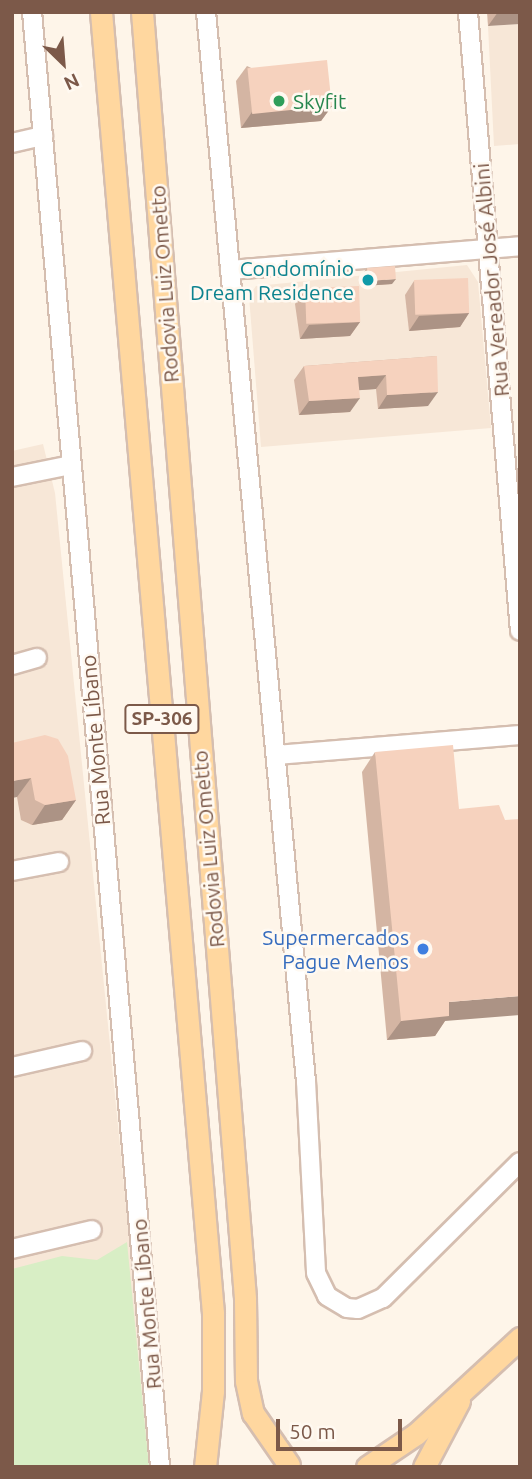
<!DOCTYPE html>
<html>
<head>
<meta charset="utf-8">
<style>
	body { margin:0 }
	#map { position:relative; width:532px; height:1479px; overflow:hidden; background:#fef5e9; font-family:Ubuntu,sans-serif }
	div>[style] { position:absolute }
	.residential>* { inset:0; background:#f7e7d7 }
	.green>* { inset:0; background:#d8eec5 }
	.roads { filter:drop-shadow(2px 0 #d5beb0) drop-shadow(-2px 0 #d5beb0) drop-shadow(0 2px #d5beb0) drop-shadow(0 -2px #d5beb0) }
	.minor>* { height:18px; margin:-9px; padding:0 9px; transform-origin:9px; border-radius:9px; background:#fff }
	.major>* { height:21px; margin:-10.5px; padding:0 10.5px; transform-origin:10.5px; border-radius:10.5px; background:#ffd79f }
	.wall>* { inset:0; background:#d4b5a3 }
	.shaded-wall>* { inset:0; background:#ac9385 }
	.building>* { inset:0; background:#f6d2be; transform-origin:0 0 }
	.dots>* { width:19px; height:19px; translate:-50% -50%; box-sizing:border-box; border:4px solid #fff9f1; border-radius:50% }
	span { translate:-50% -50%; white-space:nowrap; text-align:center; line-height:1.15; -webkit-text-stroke:5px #fff9f1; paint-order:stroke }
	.shield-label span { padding:2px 5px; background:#fff9f1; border:2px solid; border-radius:5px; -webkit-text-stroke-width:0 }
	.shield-label { font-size:19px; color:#7c5949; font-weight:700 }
	.leisure-label { font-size:21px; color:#27864d }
	.left { translate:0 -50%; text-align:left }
	.culture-label { font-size:21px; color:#0d838f }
	.right { translate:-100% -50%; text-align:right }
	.street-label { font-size:21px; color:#7c5949 }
	.shop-label { font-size:21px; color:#366cbe }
	.frame { position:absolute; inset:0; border:14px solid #7c5949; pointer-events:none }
	.north { position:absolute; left:28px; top:28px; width:70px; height:70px; -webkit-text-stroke:5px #fff9f1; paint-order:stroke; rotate:155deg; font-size:19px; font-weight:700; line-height:28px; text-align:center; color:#7c5949 }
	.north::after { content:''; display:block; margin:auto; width:24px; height:32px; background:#7c5949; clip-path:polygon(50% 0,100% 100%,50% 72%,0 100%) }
	.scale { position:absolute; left:276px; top:1419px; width:126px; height:32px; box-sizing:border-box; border:4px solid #7c5949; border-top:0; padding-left:9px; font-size:21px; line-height:24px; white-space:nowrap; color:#7c5949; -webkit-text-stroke:5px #fff9f1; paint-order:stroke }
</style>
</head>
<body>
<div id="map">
	<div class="residential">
		<i style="clip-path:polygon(520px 24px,520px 144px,494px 146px,488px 26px)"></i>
		<i style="clip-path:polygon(467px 265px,478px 282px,491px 428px,261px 447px,249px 296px,256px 286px)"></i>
		<i style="clip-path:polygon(43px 444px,55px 493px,152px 1467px,12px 1467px,12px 451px)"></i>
	</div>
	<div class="green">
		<i style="clip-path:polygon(127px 1242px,149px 1467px,12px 1467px,12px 1269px,62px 1256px,97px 1260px)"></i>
	</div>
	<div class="roads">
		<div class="minor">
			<i style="left:32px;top:12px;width:1461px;rotate:84.97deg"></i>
			<i style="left:206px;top:12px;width:1074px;rotate:84.66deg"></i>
			<i style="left:306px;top:1081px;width:192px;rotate:87deg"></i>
			<i style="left:316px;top:1273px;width:25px;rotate:64deg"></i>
			<i style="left:327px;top:1296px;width:23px;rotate:31deg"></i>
			<i style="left:347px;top:1308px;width:11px;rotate:5deg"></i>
			<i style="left:358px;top:1309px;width:27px;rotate:-24deg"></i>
			<i style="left:383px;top:1298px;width:193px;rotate:-44.8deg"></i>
			<i style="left:468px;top:12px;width:621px;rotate:85.2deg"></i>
			<i style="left:12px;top:143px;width:32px;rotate:-13deg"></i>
			<i style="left:230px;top:270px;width:291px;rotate:-4.7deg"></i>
			<i style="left:12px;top:477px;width:60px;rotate:-11.5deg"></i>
			<i style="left:12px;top:665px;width:26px;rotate:-16deg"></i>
			<i style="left:276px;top:755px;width:245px;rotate:-4.7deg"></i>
			<i style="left:12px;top:871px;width:48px;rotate:-10.8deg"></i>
			<i style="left:12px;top:1067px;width:72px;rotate:-12.9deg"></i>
			<i style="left:12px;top:1249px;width:82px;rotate:-13.4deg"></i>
		</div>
		<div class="major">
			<i style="left:101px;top:12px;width:1306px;rotate:85.08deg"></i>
			<i style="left:213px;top:1313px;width:78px;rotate:90deg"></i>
			<i style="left:213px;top:1391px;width:76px;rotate:96deg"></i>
			<i style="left:142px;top:12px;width:1291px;rotate:85.42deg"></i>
			<i style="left:245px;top:1299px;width:82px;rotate:89.3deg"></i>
			<i style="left:246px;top:1381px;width:33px;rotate:78deg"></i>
			<i style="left:253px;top:1413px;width:63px;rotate:55.3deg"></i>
			<i style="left:367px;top:1467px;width:59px;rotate:-34deg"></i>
			<i style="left:416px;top:1434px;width:142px;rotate:-42.7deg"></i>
			<i style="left:424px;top:1467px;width:75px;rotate:-62.1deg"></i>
		</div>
	</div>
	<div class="wall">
		<i style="clip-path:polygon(487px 12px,520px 12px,488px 26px)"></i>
		<i style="clip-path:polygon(247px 66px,332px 106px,321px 121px,241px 128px,236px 81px)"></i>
		<i style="clip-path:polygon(367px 268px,392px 284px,364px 286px,363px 273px)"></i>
		<i style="clip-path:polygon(414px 281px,469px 313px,460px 327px,409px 331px,405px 295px)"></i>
		<i style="clip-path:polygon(305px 290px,360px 322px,350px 336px,300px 339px,295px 304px)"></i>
		<i style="clip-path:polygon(437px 356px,428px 406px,378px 409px,376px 389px,359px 390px,350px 412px,299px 415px,294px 380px,304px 366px)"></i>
		<i style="clip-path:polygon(12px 743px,76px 800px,62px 820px,32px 825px,21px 820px,17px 797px)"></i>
		<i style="clip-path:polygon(375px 752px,445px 1021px,435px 1036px,387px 1040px,362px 772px)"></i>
	</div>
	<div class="shaded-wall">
		<i style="clip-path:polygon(498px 12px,520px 12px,520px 24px,488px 26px)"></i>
		<i style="clip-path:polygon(332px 106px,321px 121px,241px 128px,252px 112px)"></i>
		<i style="clip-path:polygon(396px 279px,392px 284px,364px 286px,368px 281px)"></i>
		<i style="clip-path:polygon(469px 313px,460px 327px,409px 331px,419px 316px)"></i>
		<i style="clip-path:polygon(360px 322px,350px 336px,300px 339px,309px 325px)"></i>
		<i style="clip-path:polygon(386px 375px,376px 389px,348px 391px,358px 377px)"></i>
		<i style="clip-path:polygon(438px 392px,428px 406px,378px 409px,387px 395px)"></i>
		<i style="clip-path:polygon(360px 398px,350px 412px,299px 415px,309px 401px)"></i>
		<i style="clip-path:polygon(31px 778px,17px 797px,12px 798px,12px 781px)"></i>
		<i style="clip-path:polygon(76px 800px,62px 820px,32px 825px,45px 805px)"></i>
		<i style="clip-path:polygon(520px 996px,520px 1015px,445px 1021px,435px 1036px,387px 1040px,401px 1021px,449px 1002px)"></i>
	</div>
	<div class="building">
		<i style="left:327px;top:60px;width:46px;height:80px;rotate:84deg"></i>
		<i style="left:395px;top:266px;width:13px;height:28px;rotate:86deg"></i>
		<i style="left:468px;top:278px;width:35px;height:54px;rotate:88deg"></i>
		<i style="left:359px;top:286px;width:36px;height:54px;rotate:88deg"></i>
		<i style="clip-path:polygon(437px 356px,438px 392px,387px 395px,386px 375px,358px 377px,360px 398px,309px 401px,304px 366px)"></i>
		<i style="clip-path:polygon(45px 735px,58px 739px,68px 756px,76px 800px,45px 805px,35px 800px,31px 778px,12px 781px,12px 743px)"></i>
		<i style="clip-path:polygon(453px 745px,459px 809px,499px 805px,505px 820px,520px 819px,520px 996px,449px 1002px,449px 1016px,401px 1021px,375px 752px)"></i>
	</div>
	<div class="dots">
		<i style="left:279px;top:101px;background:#2e9e5b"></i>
		<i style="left:368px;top:280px;background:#0f9aa8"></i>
		<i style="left:423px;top:949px;background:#3f7fe0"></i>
	</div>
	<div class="shield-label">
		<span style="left:162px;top:719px">SP-306</span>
	</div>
	<div class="leisure-label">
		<span class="left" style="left:293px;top:101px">Skyfit</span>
	</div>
	<div class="culture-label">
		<span class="right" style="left:354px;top:280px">Condomínio<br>Dream Residence</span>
	</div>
	<div class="street-label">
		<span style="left:491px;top:280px;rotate:-95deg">Rua Vereador José Albini</span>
		<span style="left:164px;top:284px;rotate:-94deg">Rodovia Luiz Ometto</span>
		<span style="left:95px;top:740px;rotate:-95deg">Rua Monte Líbano</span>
		<span style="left:208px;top:849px;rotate:-95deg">Rodovia Luiz Ometto</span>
		<span style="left:146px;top:1304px;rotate:-95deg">Rua Monte Líbano</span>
	</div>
	<div class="shop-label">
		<span class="right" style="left:409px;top:949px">Supermercados<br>Pague Menos</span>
	</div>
	<div class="frame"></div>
	<div class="north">N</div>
	<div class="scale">50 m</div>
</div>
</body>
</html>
